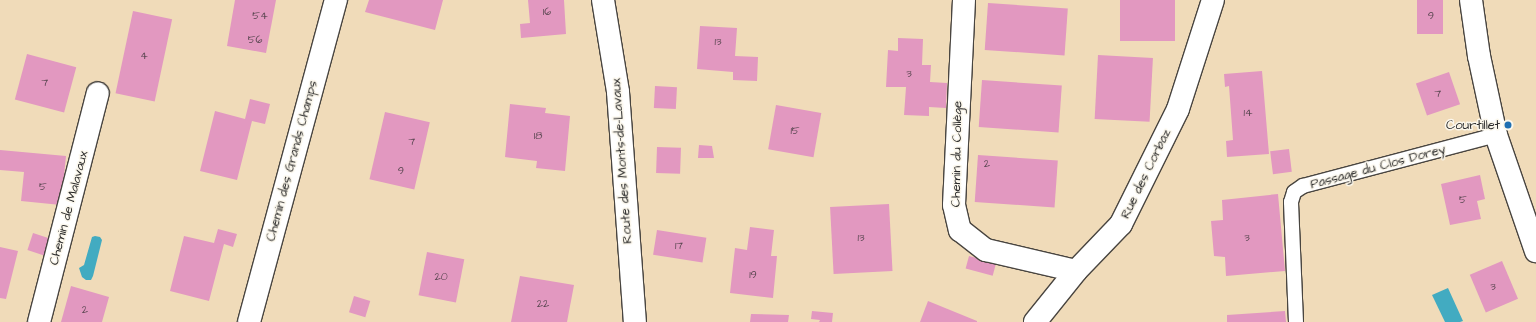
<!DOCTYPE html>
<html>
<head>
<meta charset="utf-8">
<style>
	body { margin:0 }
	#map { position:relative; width:1536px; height:322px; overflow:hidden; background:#f0dbb9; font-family:"Architects Daughter",sans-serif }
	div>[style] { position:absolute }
	.water>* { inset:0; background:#42abc1 }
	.building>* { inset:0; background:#e298c0; transform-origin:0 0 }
	.roads { filter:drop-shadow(1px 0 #494540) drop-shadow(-1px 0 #494540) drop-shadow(0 1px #494540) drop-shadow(0 -1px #494540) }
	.service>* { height:14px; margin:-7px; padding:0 7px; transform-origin:7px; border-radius:7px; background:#fff }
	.minor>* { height:22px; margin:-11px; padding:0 11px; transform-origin:11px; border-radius:11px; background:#fff }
	.tertiary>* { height:22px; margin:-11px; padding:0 11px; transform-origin:11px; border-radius:11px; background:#fff }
	.dots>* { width:11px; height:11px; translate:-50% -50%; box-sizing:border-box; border:2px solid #fbf7ec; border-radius:50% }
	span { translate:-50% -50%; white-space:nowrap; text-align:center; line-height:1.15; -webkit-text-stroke:3px #fbf7ec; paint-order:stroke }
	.number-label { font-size:11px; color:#594650 }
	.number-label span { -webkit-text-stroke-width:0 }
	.poi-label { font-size:13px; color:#2b2b2b }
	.right { translate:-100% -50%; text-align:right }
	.street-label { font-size:13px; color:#2b2b2b }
</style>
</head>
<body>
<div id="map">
	<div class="water">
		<i style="clip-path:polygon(95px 236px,100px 237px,102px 240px,93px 276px,91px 280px,86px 280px,82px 277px,79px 268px,84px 265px,92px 237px)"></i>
		<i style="clip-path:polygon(1448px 288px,1463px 321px,1460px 322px,1445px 322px,1432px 295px)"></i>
	</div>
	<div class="building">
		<i style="clip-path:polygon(235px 0,276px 0,266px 53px,227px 46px)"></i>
		<i style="clip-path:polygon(369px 0,443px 0,435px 30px,365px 12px)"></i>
		<i style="clip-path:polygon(528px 0,564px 0,566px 34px,521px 38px,520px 24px,530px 23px)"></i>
		<i style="left:1120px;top:0;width:55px;height:41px"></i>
		<i style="left:1417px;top:0;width:26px;height:34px"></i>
		<i style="left:988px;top:3px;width:80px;height:47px;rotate:4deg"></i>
		<i style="left:133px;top:11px;width:40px;height:84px;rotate:12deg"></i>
		<i style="clip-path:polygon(700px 26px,737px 28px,735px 56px,758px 57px,757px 81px,733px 80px,733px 72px,697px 69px)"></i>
		<i style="clip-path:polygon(898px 38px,923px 39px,922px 65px,931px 65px,930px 82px,947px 83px,946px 108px,929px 107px,929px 116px,904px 115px,906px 87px,886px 87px,888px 50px,898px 51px)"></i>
		<i style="left:27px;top:54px;width:51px;height:47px;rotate:15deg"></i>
		<i style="left:1098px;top:55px;width:55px;height:64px;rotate:3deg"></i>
		<i style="clip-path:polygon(1262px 71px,1269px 154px,1227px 157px,1226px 141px,1233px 140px,1229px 86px,1225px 87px,1224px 74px)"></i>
		<i style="left:1449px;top:72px;width:34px;height:35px;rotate:71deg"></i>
		<i style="left:982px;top:80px;width:80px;height:47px;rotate:4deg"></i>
		<i style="left:655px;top:86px;width:22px;height:22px;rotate:3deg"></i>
		<i style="clip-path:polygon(250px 99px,270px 104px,265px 124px,252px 121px,237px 180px,200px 171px,215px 111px,245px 119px)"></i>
		<i style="clip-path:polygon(510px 104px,546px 108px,545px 113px,570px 116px,565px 171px,536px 168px,537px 161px,505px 157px)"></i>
		<i style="left:776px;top:105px;width:46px;height:45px;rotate:10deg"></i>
		<i style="left:385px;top:112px;width:46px;height:69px;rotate:13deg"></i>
		<i style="clip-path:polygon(699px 145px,712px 146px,714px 158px,698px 158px)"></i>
		<i style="left:657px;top:147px;width:24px;height:26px;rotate:2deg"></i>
		<i style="left:1289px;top:149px;width:23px;height:19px;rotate:83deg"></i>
		<i style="clip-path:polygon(0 150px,66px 156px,61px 205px,21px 201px,24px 172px,0 170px)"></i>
		<i style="left:978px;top:155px;width:80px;height:47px;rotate:4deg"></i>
		<i style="clip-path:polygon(1480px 175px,1485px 199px,1477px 201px,1481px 219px,1450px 225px,1441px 184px)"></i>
		<i style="clip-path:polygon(1278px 194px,1285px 271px,1226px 276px,1225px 257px,1214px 256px,1211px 221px,1223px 220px,1222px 200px)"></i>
		<i style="left:889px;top:204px;width:67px;height:59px;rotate:87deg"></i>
		<i style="clip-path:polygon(750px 227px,774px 230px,771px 256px,777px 256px,773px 298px,730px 293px,735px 248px,747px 250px)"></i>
		<i style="clip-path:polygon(218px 229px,237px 234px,233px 247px,224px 244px,209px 301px,170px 291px,184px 236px,214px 243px)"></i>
		<i style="left:657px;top:230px;width:50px;height:25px;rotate:9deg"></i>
		<i style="left:33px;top:233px;width:20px;height:18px;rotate:18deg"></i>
		<i style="clip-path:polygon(0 247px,18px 251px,6px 299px,0 298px)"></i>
		<i style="left:427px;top:252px;width:38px;height:44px;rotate:11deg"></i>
		<i style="left:969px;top:256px;width:28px;height:13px;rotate:15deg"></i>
		<i style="left:1502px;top:261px;width:41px;height:35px;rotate:67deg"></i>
		<i style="clip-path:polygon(520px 276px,574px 285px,567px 322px,511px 322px)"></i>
		<i style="clip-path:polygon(71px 286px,109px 297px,102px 322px,61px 322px)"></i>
		<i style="left:354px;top:296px;width:17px;height:17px;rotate:17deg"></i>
		<i style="clip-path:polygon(928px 301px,977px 321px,977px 322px,920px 322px)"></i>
		<i style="clip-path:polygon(812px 311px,833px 313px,832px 322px,819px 322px,820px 320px,811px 319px)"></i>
		<i style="clip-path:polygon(1285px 311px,1286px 322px,1227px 322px,1227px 315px)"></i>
		<i style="clip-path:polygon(751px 314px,789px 315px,788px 322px,750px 322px)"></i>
	</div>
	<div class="roads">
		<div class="service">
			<i style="left:1296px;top:322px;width:120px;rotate:-92.4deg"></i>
			<i style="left:1291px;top:202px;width:10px;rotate:-73deg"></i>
			<i style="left:1294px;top:192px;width:11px;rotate:-34deg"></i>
			<i style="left:1303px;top:186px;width:200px;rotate:-14.8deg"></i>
		</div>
		<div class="minor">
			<i style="left:964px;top:0;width:205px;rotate:92.8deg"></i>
			<i style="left:954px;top:205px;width:26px;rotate:77deg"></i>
			<i style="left:960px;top:230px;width:33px;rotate:38deg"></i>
			<i style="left:986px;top:250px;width:92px;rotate:13.1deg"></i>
			<i style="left:1471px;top:0;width:57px;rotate:81.9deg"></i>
			<i style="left:1479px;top:56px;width:81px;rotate:77.9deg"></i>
			<i style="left:1496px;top:135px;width:123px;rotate:71deg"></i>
			<i style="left:39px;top:322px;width:236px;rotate:-75.6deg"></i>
			<i style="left:249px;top:322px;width:334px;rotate:-74.9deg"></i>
			<i style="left:1035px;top:322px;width:65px;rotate:-51.2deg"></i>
			<i style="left:1076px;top:271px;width:65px;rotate:-46.2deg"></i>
			<i style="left:1121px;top:224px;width:128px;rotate:-63.6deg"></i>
			<i style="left:1178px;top:109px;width:114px;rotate:-72.2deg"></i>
		</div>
		<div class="tertiary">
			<i style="left:603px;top:0;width:93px;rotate:80.7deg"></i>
			<i style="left:618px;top:92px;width:231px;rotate:85.8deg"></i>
		</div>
	</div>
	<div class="dots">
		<i style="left:1508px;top:125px;background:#1f6fb2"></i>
	</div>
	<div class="number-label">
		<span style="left:547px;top:12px">16</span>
		<span style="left:260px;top:16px">54</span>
		<span style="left:1431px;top:16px">9</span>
		<span style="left:255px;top:40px">56</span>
		<span style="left:718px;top:42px">13</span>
		<span style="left:144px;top:56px">4</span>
		<span style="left:909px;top:74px">3</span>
		<span style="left:45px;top:83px">7</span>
		<span style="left:1438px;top:94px">7</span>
		<span style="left:1248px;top:113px">14</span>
		<span style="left:795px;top:131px">15</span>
		<span style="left:538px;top:136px">18</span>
		<span style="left:412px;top:142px">7</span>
		<span style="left:987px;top:164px">2</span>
		<span style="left:401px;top:171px">9</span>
		<span style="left:43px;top:187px">5</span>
		<span style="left:1463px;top:200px">5</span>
		<span style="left:861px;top:238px">13</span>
		<span style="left:1247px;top:238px">3</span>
		<span style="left:679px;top:246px">17</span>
		<span style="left:753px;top:275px">19</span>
		<span style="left:441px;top:277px">20</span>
		<span style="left:1493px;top:287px">3</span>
		<span style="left:543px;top:304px">22</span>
		<span style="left:85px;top:310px">2</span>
	</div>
	<div class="poi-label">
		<span class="right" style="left:1500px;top:125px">Courtillet</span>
	</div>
	<div class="street-label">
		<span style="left:957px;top:154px;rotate:-89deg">Chemin du Collège</span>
		<span style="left:292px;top:161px;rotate:-75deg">Chemin des Grands Champs</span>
		<span style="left:622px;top:161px;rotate:-94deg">Route des Monts-de-Lavaux</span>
		<span style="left:1378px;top:167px;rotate:-15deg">Passage du Clos Dorey</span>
		<span style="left:1146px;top:174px;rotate:-64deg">Rue des Corbaz</span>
		<span style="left:69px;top:208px;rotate:-75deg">Chemin de Malavaux</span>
	</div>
</div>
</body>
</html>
